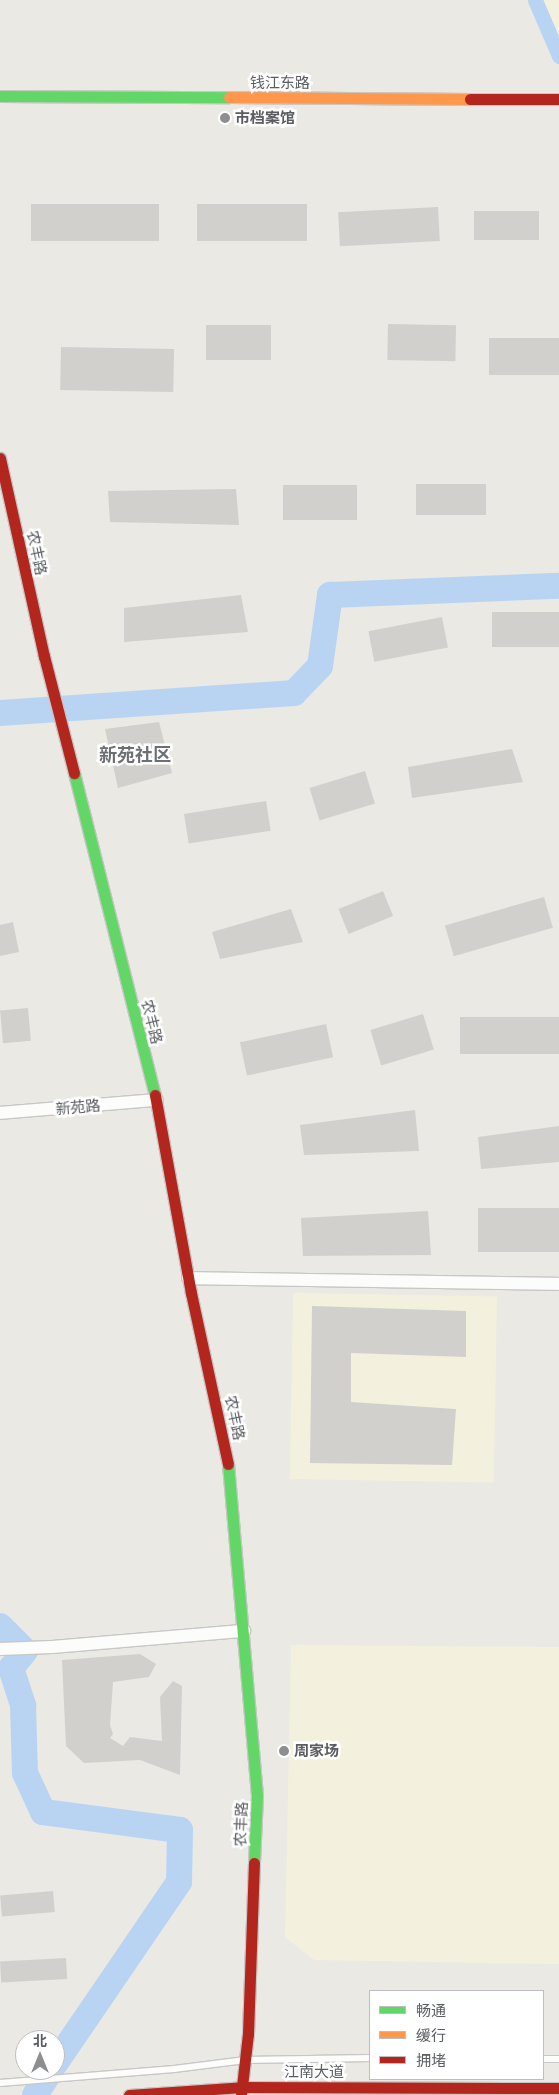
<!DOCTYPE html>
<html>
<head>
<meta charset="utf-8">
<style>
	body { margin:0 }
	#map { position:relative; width:559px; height:2095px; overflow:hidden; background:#eae9e4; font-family:"Open Sans","Noto Sans SC",sans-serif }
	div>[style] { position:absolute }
	.commercial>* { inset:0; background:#f3f1dd; transform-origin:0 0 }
	.canal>* { height:15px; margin:-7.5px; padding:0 7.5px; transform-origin:7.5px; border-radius:7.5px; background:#b9d4f3 }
	.river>* { height:26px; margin:-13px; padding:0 13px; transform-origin:13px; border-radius:13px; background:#b9d4f3 }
	.building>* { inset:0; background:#d1d0cd; transform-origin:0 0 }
	.roads { filter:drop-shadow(1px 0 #c7c7c6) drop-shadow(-1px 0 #c7c7c6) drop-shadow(0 1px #c7c7c6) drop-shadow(0 -1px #c7c7c6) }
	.lane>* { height:6px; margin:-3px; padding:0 3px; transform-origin:3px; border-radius:3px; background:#fcfcfb }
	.street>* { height:12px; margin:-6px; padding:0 6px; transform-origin:6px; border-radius:6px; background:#fcfcfb }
	.fast>* { height:11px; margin:-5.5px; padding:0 5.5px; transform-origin:5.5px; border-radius:5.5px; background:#63d668 }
	.slow>* { height:11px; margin:-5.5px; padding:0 5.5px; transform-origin:5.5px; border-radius:5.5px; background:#ff974d }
	.jam>* { height:11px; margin:-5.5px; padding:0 5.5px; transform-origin:5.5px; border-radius:5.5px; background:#b3261e }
	.dots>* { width:14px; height:14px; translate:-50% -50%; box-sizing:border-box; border:2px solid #fff; border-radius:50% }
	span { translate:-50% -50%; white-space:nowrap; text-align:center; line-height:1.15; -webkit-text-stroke:5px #fff; paint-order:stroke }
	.street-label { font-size:15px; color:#5a5d62 }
	.poi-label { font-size:15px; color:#5a5d62; font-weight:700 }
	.left { translate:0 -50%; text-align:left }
	.quarter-label { font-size:18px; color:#6b6f74; font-weight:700 }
	.legend { position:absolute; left:369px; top:1990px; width:175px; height:90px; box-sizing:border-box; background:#fff; border:1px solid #bdbec0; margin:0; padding:6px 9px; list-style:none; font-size:15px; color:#5a5d62 }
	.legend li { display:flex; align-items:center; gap:10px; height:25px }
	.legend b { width:25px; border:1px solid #bdbec0 }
	.north { position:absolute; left:15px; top:2030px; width:50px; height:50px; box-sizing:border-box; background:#fff; border:1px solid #bdbec0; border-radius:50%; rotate:0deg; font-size:14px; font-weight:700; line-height:20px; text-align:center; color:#5a5d62 }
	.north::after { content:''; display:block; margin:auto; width:18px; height:22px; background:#8c8e90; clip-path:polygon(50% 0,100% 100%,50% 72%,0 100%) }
</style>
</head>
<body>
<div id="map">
	<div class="commercial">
		<i style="clip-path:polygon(534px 0,559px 0,559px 57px)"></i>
		<i style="left:293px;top:1293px;width:204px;height:186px;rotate:1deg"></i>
		<i style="clip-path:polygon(291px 1645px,559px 1647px,559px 1964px,314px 1960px,285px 1937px)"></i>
	</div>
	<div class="canal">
		<i style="left:535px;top:0;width:61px;rotate:66.8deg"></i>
	</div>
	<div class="river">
		<i style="left:0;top:713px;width:295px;rotate:-3.9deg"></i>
		<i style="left:294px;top:693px;width:37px;rotate:-46deg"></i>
		<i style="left:320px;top:666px;width:72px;rotate:-82deg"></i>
		<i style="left:330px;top:595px;width:229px;rotate:-2.3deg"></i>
		<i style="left:0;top:1626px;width:35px;rotate:45deg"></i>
		<i style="left:25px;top:1651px;width:22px;rotate:129deg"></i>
		<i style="left:11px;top:1668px;width:40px;rotate:72deg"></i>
		<i style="left:23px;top:1706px;width:67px;rotate:88.3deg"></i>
		<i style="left:25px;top:1773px;width:43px;rotate:65.2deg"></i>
		<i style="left:43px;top:1812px;width:138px;rotate:7.5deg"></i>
		<i style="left:180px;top:1830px;width:52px;rotate:91.1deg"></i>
		<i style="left:179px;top:1882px;width:220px;rotate:124.3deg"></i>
		<i style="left:35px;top:2095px;width:30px;rotate:-57deg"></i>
	</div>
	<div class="building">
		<i style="left:31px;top:204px;width:128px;height:37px"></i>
		<i style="left:197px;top:204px;width:110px;height:37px"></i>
		<i style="left:438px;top:207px;width:34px;height:100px;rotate:87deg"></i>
		<i style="left:474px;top:211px;width:65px;height:29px"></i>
		<i style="left:388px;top:324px;width:68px;height:36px;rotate:1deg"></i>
		<i style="left:206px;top:325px;width:65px;height:35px"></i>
		<i style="left:489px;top:338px;width:70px;height:37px"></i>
		<i style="left:61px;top:347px;width:113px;height:43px;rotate:1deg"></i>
		<i style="left:486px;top:484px;width:31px;height:70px;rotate:90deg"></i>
		<i style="left:283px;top:485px;width:74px;height:35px"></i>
		<i style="clip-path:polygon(236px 489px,239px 525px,110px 522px,108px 491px)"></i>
		<i style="clip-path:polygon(241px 595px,248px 632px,124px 642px,124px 608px)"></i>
		<i style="left:559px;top:612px;width:35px;height:67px;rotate:90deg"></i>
		<i style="left:442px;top:617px;width:31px;height:75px;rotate:79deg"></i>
		<i style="clip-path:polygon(159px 722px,172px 773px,118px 788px,105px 729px)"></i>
		<i style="clip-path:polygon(512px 749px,523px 782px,412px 798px,408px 767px)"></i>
		<i style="left:365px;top:771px;width:34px;height:58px;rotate:73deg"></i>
		<i style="left:266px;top:801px;width:30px;height:83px;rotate:81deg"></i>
		<i style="left:383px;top:891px;width:27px;height:48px;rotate:68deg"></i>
		<i style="left:544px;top:897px;width:32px;height:103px;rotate:74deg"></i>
		<i style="clip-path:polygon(291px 909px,303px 942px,220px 959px,212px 932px)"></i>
		<i style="clip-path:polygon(13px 922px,19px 952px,0 956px,0 925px)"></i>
		<i style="left:28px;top:1008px;width:33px;height:28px;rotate:85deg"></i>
		<i style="left:423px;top:1014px;width:37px;height:55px;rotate:73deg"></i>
		<i style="left:559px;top:1017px;width:37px;height:99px;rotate:90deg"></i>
		<i style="left:326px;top:1024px;width:34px;height:88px;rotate:78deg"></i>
		<i style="clip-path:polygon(415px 1110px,419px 1151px,304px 1155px,300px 1125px)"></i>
		<i style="clip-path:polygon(559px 1126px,559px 1162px,481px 1169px,478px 1137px)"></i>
		<i style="left:559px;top:1208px;width:44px;height:81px;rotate:90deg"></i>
		<i style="clip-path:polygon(428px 1211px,431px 1255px,303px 1256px,301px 1218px)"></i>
		<i style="clip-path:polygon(312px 1306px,466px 1311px,466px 1357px,351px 1353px,351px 1402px,456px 1409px,452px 1465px,310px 1463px)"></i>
		<i style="clip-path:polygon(140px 1654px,156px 1664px,149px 1677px,113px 1682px,110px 1725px,113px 1734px,110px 1738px,123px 1746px,130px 1737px,162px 1741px,160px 1697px,173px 1681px,182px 1686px,180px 1775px,140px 1760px,84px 1763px,66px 1746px,62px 1660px)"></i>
		<i style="left:53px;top:1891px;width:21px;height:53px;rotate:85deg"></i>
		<i style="left:66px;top:1958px;width:21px;height:66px;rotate:87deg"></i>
	</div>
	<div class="roads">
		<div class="lane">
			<i style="left:543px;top:2059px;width:16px"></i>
			<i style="left:0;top:2083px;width:175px;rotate:-4.6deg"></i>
			<i style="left:174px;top:2069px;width:72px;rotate:-7.2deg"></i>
			<i style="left:245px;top:2060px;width:125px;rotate:-0.9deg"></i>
		</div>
		<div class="street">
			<i style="left:0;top:1113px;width:157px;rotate:-4.8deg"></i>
			<i style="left:188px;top:1278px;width:371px;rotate:0.9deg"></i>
			<i style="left:0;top:1649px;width:52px;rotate:-2.2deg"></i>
			<i style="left:52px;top:1647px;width:193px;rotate:-4.8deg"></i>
		</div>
		<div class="fast">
			<i style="left:0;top:96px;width:229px;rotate:0.3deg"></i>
			<i style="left:74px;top:773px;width:332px;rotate:75.9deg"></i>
			<i style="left:228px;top:1464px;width:333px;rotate:85deg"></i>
			<i style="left:257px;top:1796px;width:67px;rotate:92.6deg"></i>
		</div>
		<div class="slow">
			<i style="left:229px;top:97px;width:241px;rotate:0.5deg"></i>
		</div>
		<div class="jam">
			<i style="left:470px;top:99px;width:89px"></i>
			<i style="left:0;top:458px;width:203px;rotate:77.5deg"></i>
			<i style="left:44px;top:656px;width:121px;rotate:75.6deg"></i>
			<i style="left:155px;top:1095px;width:201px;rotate:79.7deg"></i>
			<i style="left:191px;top:1293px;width:175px;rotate:77.8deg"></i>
			<i style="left:129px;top:2095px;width:113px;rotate:-4deg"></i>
			<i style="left:242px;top:2087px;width:317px;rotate:0.2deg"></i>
			<i style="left:241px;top:2095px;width:61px;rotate:-83.5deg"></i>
			<i style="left:248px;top:2034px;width:171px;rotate:-88deg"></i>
		</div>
	</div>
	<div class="dots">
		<i style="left:225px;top:118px;background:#8c8e90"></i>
		<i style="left:284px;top:1751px;background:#8c8e90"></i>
	</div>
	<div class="street-label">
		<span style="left:280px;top:83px">钱江东路</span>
		<span style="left:37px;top:553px;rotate:78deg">农丰路</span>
		<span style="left:152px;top:1022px;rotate:76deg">农丰路</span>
		<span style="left:78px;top:1107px;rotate:-5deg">新苑路</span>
		<span style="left:235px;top:1418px;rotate:78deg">农丰路</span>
		<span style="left:241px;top:1824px;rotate:-88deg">农丰路</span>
		<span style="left:314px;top:2072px">江南大道</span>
	</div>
	<div class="poi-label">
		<span class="left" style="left:235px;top:118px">市档案馆</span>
		<span class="left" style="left:294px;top:1751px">周家场</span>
	</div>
	<div class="quarter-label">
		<span style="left:135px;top:754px">新苑社区</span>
	</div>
	<ul class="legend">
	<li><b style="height:6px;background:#63d668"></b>畅通</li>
	<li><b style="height:6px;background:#ff974d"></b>缓行</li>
	<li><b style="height:6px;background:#b3261e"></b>拥堵</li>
	</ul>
	<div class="north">北</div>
</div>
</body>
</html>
